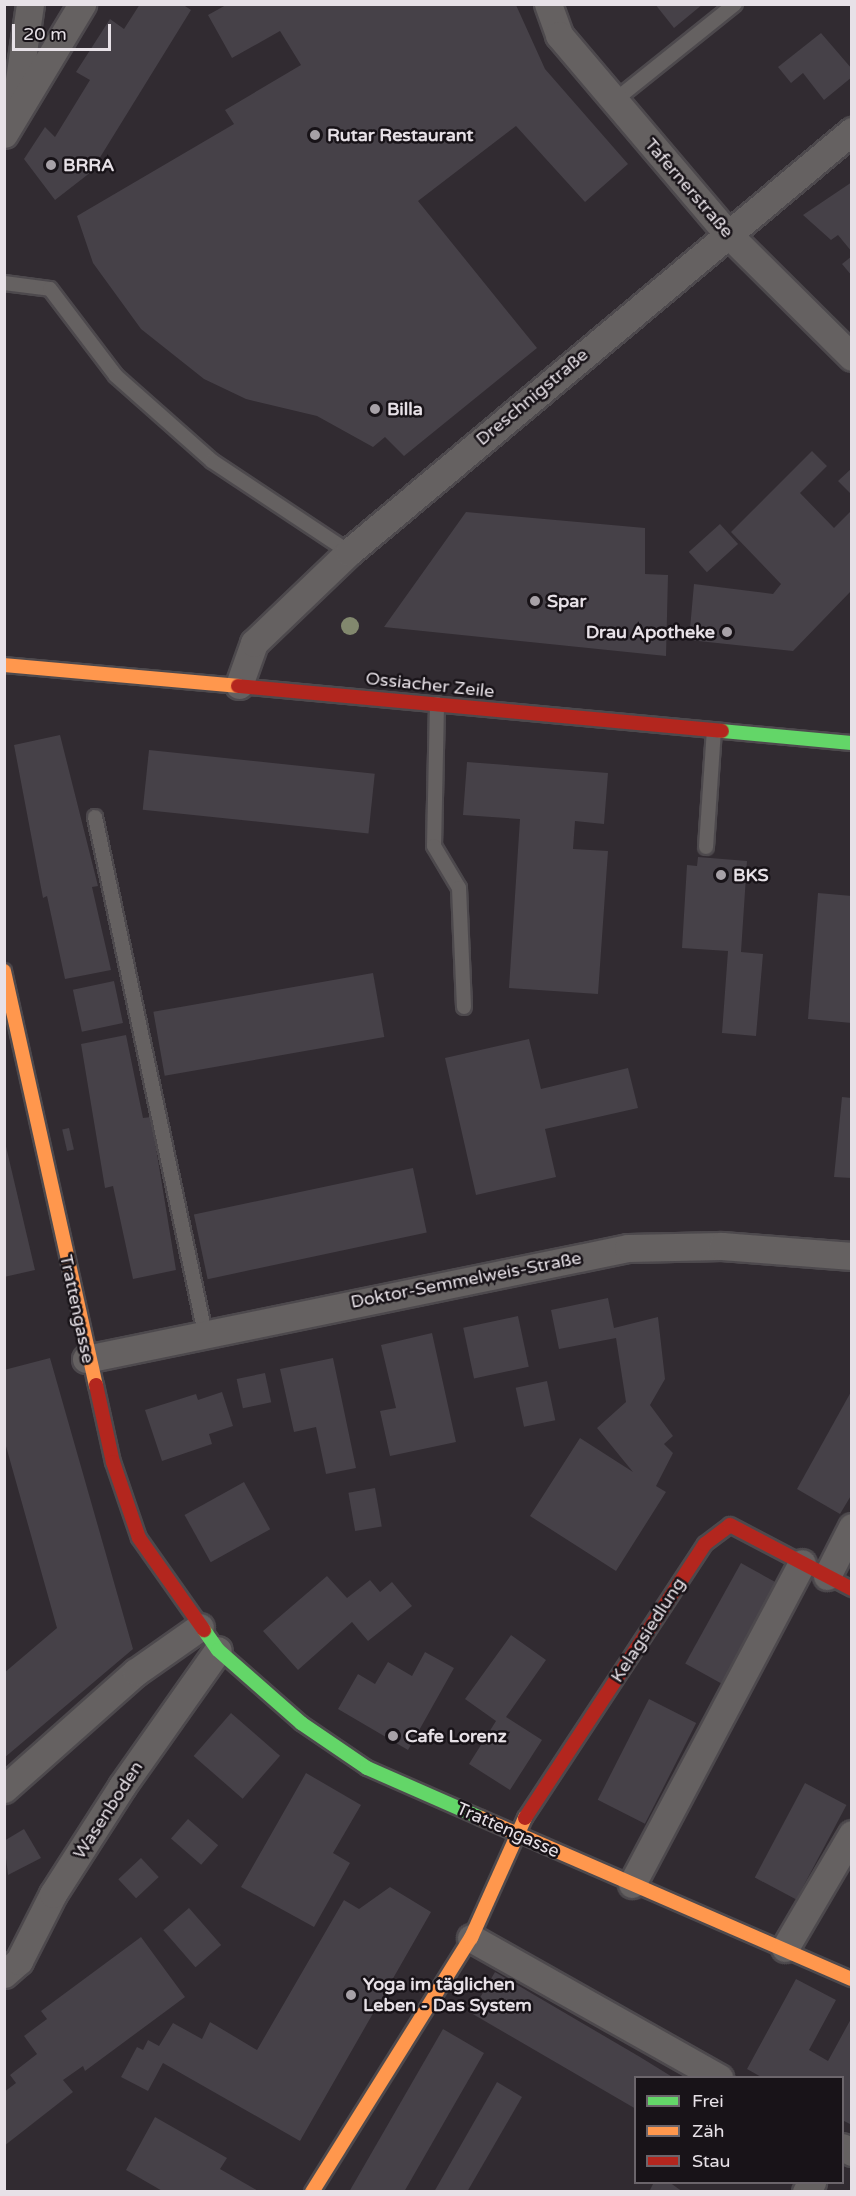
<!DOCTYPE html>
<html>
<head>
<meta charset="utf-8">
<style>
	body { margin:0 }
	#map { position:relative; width:856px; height:2196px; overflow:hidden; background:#312b31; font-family:"Varela Round",sans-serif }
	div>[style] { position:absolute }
	.building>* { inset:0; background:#464148; transform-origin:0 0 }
	.roads { filter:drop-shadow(2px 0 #4d494d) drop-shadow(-2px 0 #4d494d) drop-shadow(0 2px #4d494d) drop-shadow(0 -2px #4d494d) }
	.lane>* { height:14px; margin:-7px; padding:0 7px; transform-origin:7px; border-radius:7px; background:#656161 }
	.street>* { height:27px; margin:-13.5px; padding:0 13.5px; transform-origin:13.5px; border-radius:13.5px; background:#656161 }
	.fast>* { height:14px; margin:-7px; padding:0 7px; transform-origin:7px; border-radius:7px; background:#63d668 }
	.slow>* { height:14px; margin:-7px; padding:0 7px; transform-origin:7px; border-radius:7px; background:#ff974d }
	.jam>* { height:14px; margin:-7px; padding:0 7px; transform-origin:7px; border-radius:7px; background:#b3261e }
	.trees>* { width:18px; height:18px; margin:-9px; border-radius:50%; background:#82886e }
	.dots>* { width:16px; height:16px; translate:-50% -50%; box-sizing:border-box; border:3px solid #181318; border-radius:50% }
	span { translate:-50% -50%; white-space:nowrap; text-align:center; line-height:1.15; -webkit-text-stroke:5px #181318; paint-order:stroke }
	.poi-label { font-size:18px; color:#e7e1e7; font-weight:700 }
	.left { translate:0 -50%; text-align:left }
	.right { translate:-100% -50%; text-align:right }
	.street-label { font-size:18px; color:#e7e1e7 }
	.frame { position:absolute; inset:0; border:6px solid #e7e1e7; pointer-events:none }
	.legend { position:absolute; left:634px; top:2076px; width:210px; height:108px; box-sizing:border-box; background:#181318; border:2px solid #6b656b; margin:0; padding:8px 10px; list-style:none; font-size:18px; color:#e7e1e7 }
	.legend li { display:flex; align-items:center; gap:12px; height:30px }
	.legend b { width:30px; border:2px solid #6b656b }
	.scale { position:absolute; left:12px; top:24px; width:99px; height:27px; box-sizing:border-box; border:3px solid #e7e1e7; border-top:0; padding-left:8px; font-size:18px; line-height:21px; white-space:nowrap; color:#e7e1e7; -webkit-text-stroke:4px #181318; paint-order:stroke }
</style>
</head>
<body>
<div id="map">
	<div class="building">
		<i style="clip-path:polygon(140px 4px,182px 4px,191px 10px,91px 172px,55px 200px,24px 159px,45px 127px,55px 137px,90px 80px,76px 72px,110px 19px,124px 29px)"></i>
		<i style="clip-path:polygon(655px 4px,703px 4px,674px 28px)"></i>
		<i style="clip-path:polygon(226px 5px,516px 5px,545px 69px,628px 164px,585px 202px,516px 126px,418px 201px,537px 348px,404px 456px,385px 437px,373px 447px,317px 416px,246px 399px,204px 379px,141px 329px,93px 263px,77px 216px,234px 124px,225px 110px,301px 65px,280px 31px,232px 58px,208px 15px)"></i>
		<i style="clip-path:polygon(821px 33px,852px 69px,852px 77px,824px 100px,803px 73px,791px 83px,778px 67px)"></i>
		<i style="clip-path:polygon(852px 182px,852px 252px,838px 235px,831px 240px,803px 215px)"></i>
		<i style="clip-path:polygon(852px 256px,852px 276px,842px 264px)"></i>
		<i style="clip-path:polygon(812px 451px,827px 466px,800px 493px,834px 528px,852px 510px,852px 590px,793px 651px,689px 640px,694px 584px,773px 594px,781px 584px,731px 532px)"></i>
		<i style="clip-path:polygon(852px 468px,852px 495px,838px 481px)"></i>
		<i style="clip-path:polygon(466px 512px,645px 528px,645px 574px,668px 575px,666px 656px,384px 627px)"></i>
		<i style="left:720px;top:524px;width:27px;height:42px;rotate:48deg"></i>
		<i style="clip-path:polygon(60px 735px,98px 886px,92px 887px,111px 970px,65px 979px,47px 896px,43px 898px,14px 745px)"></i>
		<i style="left:149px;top:750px;width:227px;height:60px;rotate:6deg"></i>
		<i style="clip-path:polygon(467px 762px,608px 773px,604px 824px,575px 821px,573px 849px,608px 851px,598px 994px,509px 988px,520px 819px,463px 815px)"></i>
		<i style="clip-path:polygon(698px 857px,747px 861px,741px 952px,763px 954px,756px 1036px,722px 1033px,728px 951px,682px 948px,687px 865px,697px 866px)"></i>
		<i style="clip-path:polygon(818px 893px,852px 896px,852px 1023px,808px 1019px)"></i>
		<i style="left:373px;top:973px;width:65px;height:223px;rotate:80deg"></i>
		<i style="left:114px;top:981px;width:43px;height:42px;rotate:78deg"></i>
		<i style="clip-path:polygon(126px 1035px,143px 1118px,151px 1117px,176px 1270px,133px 1279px,113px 1186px,105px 1188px,81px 1044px)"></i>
		<i style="clip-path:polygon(529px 1039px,541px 1089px,628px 1068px,638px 1108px,545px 1129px,556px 1177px,476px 1195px,445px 1058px)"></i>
		<i style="clip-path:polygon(842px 1097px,852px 1098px,852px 1178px,834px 1177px)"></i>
		<i style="left:69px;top:1128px;width:22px;height:7px;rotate:77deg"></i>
		<i style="clip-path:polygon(4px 1138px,35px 1270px,4px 1277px)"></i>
		<i style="left:413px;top:1168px;width:66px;height:224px;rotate:78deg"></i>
		<i style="clip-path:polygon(608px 1298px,614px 1328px,658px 1317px,665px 1379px,650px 1405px,673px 1436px,664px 1444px,673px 1453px,656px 1486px,666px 1492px,616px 1571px,530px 1516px,580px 1438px,633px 1472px,597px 1428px,626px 1402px,616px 1338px,559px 1349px,551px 1310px)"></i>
		<i style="left:518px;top:1316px;width:52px;height:56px;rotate:78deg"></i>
		<i style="clip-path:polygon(432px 1333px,456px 1442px,390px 1456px,380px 1411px,396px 1408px,381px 1345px)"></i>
		<i style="clip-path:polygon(50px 1358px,133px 1649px,4px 1758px,4px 1673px,57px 1628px,4px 1439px,4px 1370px)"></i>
		<i style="clip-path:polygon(333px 1358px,356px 1468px,326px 1474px,316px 1427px,294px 1432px,280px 1369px)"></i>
		<i style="left:265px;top:1373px;width:30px;height:29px;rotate:78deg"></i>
		<i style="left:547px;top:1381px;width:40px;height:32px;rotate:78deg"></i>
		<i style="clip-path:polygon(852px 1390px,852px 1494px,840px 1514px,797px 1489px)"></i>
		<i style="clip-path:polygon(222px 1392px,233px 1426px,209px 1434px,212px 1444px,162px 1461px,145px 1410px,196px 1394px,198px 1400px)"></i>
		<i style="left:244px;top:1482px;width:54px;height:68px;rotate:61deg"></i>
		<i style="left:375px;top:1488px;width:39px;height:27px;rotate:80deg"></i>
		<i style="left:741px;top:1563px;width:49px;height:115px;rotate:29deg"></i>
		<i style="clip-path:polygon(327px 1576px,347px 1598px,370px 1580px,380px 1592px,392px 1582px,412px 1606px,368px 1641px,352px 1622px,298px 1670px,263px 1631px)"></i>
		<i style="clip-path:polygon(511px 1635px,546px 1660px,506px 1717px,542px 1740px,510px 1790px,469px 1764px,496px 1721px,465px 1699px)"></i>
		<i style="clip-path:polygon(425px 1652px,454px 1668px,408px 1750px,338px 1709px,358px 1674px,375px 1684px,388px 1662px,412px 1676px)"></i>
		<i style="left:649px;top:1699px;width:53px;height:113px;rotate:27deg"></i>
		<i style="left:231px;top:1713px;width:65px;height:57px;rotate:41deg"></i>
		<i style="clip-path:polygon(306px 1773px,361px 1805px,333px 1853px,350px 1863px,314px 1927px,241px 1887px)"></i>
		<i style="left:805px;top:1783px;width:47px;height:107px;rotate:28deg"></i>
		<i style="left:188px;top:1819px;width:40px;height:26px;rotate:41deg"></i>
		<i style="clip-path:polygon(24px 1829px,41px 1858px,8px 1875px,4px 1841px)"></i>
		<i style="left:141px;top:1858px;width:26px;height:31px;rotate:47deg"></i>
		<i style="clip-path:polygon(390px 1887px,431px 1912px,300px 2141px,163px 2063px,148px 2091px,121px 2077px,137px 2047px,143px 2050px,148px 2040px,159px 2046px,173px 2023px,202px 2039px,210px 2022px,257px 2050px,344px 1900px,359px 1909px)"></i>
		<i style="left:189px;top:1908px;width:49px;height:34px;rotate:49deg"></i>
		<i style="clip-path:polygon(141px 1937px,185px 1997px,85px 2071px,83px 2066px,63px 2080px,73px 2092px,4px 2146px,4px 2092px,16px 2083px,10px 2075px,37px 2054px,24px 2036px,47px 2019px,41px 2011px)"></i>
		<i style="clip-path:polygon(495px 1972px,640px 2057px,674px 2078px,636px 2078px,636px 2109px,471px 2013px)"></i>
		<i style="clip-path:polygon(796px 1979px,836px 2000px,809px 2050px,828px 2061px,852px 2017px,852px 2125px,842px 2120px,842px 2078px,763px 2078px,747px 2069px)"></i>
		<i style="clip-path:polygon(443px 2029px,484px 2053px,404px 2192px,349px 2192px)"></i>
		<i style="clip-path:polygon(497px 2082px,522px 2097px,467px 2192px,434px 2192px)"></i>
		<i style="clip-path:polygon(155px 2117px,227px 2158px,220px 2169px,260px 2192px,164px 2192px,126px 2170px)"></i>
		<i style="clip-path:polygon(654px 2182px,669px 2182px,683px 2192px,649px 2192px)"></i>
	</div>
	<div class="roads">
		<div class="lane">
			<i style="left:614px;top:101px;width:155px;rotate:-38.7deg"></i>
			<i style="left:4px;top:283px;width:46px;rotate:7.4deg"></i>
			<i style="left:50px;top:289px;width:109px;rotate:52.8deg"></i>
			<i style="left:116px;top:376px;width:128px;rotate:41.5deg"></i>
			<i style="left:212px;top:461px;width:164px;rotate:33.6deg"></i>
			<i style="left:437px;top:704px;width:142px;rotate:91.2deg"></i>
			<i style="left:434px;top:846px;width:49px;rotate:59.2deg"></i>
			<i style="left:459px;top:888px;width:119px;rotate:87.6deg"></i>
			<i style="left:95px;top:817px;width:528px;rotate:77.97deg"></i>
			<i style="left:706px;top:847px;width:116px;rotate:-86.1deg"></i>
		</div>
		<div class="street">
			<i style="left:548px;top:4px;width:33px;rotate:70deg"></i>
			<i style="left:559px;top:35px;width:258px;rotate:49.7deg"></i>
			<i style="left:726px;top:232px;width:177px;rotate:44.8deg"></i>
			<i style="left:15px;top:107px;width:104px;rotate:-81.7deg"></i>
			<i style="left:4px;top:134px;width:152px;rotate:-59deg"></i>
			<i style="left:239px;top:685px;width:45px;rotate:-70.3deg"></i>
			<i style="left:254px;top:643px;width:132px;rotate:-43.8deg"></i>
			<i style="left:349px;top:552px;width:656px;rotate:-39.93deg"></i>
			<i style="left:86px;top:1359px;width:553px;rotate:-11.57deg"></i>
			<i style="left:628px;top:1248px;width:94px;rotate:-1.2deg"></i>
			<i style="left:722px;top:1246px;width:130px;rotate:4.4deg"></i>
			<i style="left:827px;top:1576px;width:55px;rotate:-63deg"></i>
			<i style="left:4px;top:1789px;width:176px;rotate:-41.6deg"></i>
			<i style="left:136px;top:1672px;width:78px;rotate:-35.1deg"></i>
			<i style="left:632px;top:1884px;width:363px;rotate:-62.1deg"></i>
			<i style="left:471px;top:1938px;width:285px;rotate:29.4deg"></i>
			<i style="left:785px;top:1948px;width:132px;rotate:-59.6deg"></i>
			<i style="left:4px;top:1974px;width:20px;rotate:-41deg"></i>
			<i style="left:19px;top:1961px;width:75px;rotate:-63.1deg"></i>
			<i style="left:53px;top:1894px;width:128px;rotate:-57.4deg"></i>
			<i style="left:122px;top:1786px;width:166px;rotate:-54.8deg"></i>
			<i style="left:842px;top:2147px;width:11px;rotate:27deg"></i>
			<i style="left:806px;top:2192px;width:12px;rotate:-59deg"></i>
		</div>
		<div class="fast">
			<i style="left:722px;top:731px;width:131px;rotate:5.3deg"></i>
			<i style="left:204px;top:1630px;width:24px;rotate:55deg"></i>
			<i style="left:218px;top:1650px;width:111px;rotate:41.3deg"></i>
			<i style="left:301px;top:1723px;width:80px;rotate:34.3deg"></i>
			<i style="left:367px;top:1768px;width:124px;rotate:23.7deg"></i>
		</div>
		<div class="slow">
			<i style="left:4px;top:665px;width:235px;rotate:5.1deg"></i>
			<i style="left:4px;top:971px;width:424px;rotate:77.5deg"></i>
			<i style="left:481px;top:1818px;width:404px;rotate:23.5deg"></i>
			<i style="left:312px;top:2192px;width:300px;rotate:-58deg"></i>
			<i style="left:471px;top:1938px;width:132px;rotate:-65.8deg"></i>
		</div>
		<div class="jam">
			<i style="left:238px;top:686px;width:486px;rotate:5.3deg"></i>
			<i style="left:96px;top:1385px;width:79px;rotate:77.6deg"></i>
			<i style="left:113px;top:1462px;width:80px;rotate:71.1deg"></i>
			<i style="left:139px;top:1538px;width:113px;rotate:54.8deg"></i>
			<i style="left:525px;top:1818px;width:328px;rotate:-56.7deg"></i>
			<i style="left:705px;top:1544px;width:31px;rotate:-37deg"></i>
			<i style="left:730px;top:1525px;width:138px;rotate:27.7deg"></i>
		</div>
	</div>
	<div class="trees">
		<i style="left:350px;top:626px"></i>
	</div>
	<div class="dots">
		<i style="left:315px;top:135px;background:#a7a1a7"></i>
		<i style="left:51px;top:165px;background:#a7a1a7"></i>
		<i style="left:375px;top:409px;background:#a7a1a7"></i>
		<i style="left:535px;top:601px;background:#a7a1a7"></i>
		<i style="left:727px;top:632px;background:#a7a1a7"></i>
		<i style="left:721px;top:875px;background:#a7a1a7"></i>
		<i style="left:393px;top:1736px;background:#a7a1a7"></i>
		<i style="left:351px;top:1995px;background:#a7a1a7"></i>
	</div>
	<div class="poi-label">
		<span class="left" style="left:327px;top:135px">Rutar Restaurant</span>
		<span class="left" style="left:63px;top:165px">BRRA</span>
		<span class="left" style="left:387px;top:409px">Billa</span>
		<span class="left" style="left:547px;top:601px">Spar</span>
		<span class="right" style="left:715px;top:632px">Drau Apotheke</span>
		<span class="left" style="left:733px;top:875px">BKS</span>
		<span class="left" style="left:405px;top:1736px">Cafe Lorenz</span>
		<span class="left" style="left:363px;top:1995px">Yoga im täglichen<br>Leben - Das System</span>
	</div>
	<div class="street-label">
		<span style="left:689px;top:188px;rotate:49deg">Tafernerstraße</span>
		<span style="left:532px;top:397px;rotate:-40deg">Dreschnigstraße</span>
		<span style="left:430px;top:685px;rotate:6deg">Ossiacher Zeile</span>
		<span style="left:466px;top:1280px;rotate:-11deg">Doktor-Semmelweis-Straße</span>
		<span style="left:77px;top:1309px;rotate:78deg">Trattengasse</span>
		<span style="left:648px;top:1630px;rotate:-57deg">Kelagsiedlung</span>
		<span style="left:108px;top:1810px;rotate:-57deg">Wasenboden</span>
		<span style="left:508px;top:1830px;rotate:24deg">Trattengasse</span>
	</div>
	<div class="frame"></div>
	<ul class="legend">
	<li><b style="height:8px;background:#63d668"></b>Frei</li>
	<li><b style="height:8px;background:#ff974d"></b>Zäh</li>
	<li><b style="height:8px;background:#b3261e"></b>Stau</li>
	</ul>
	<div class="scale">20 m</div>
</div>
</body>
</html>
